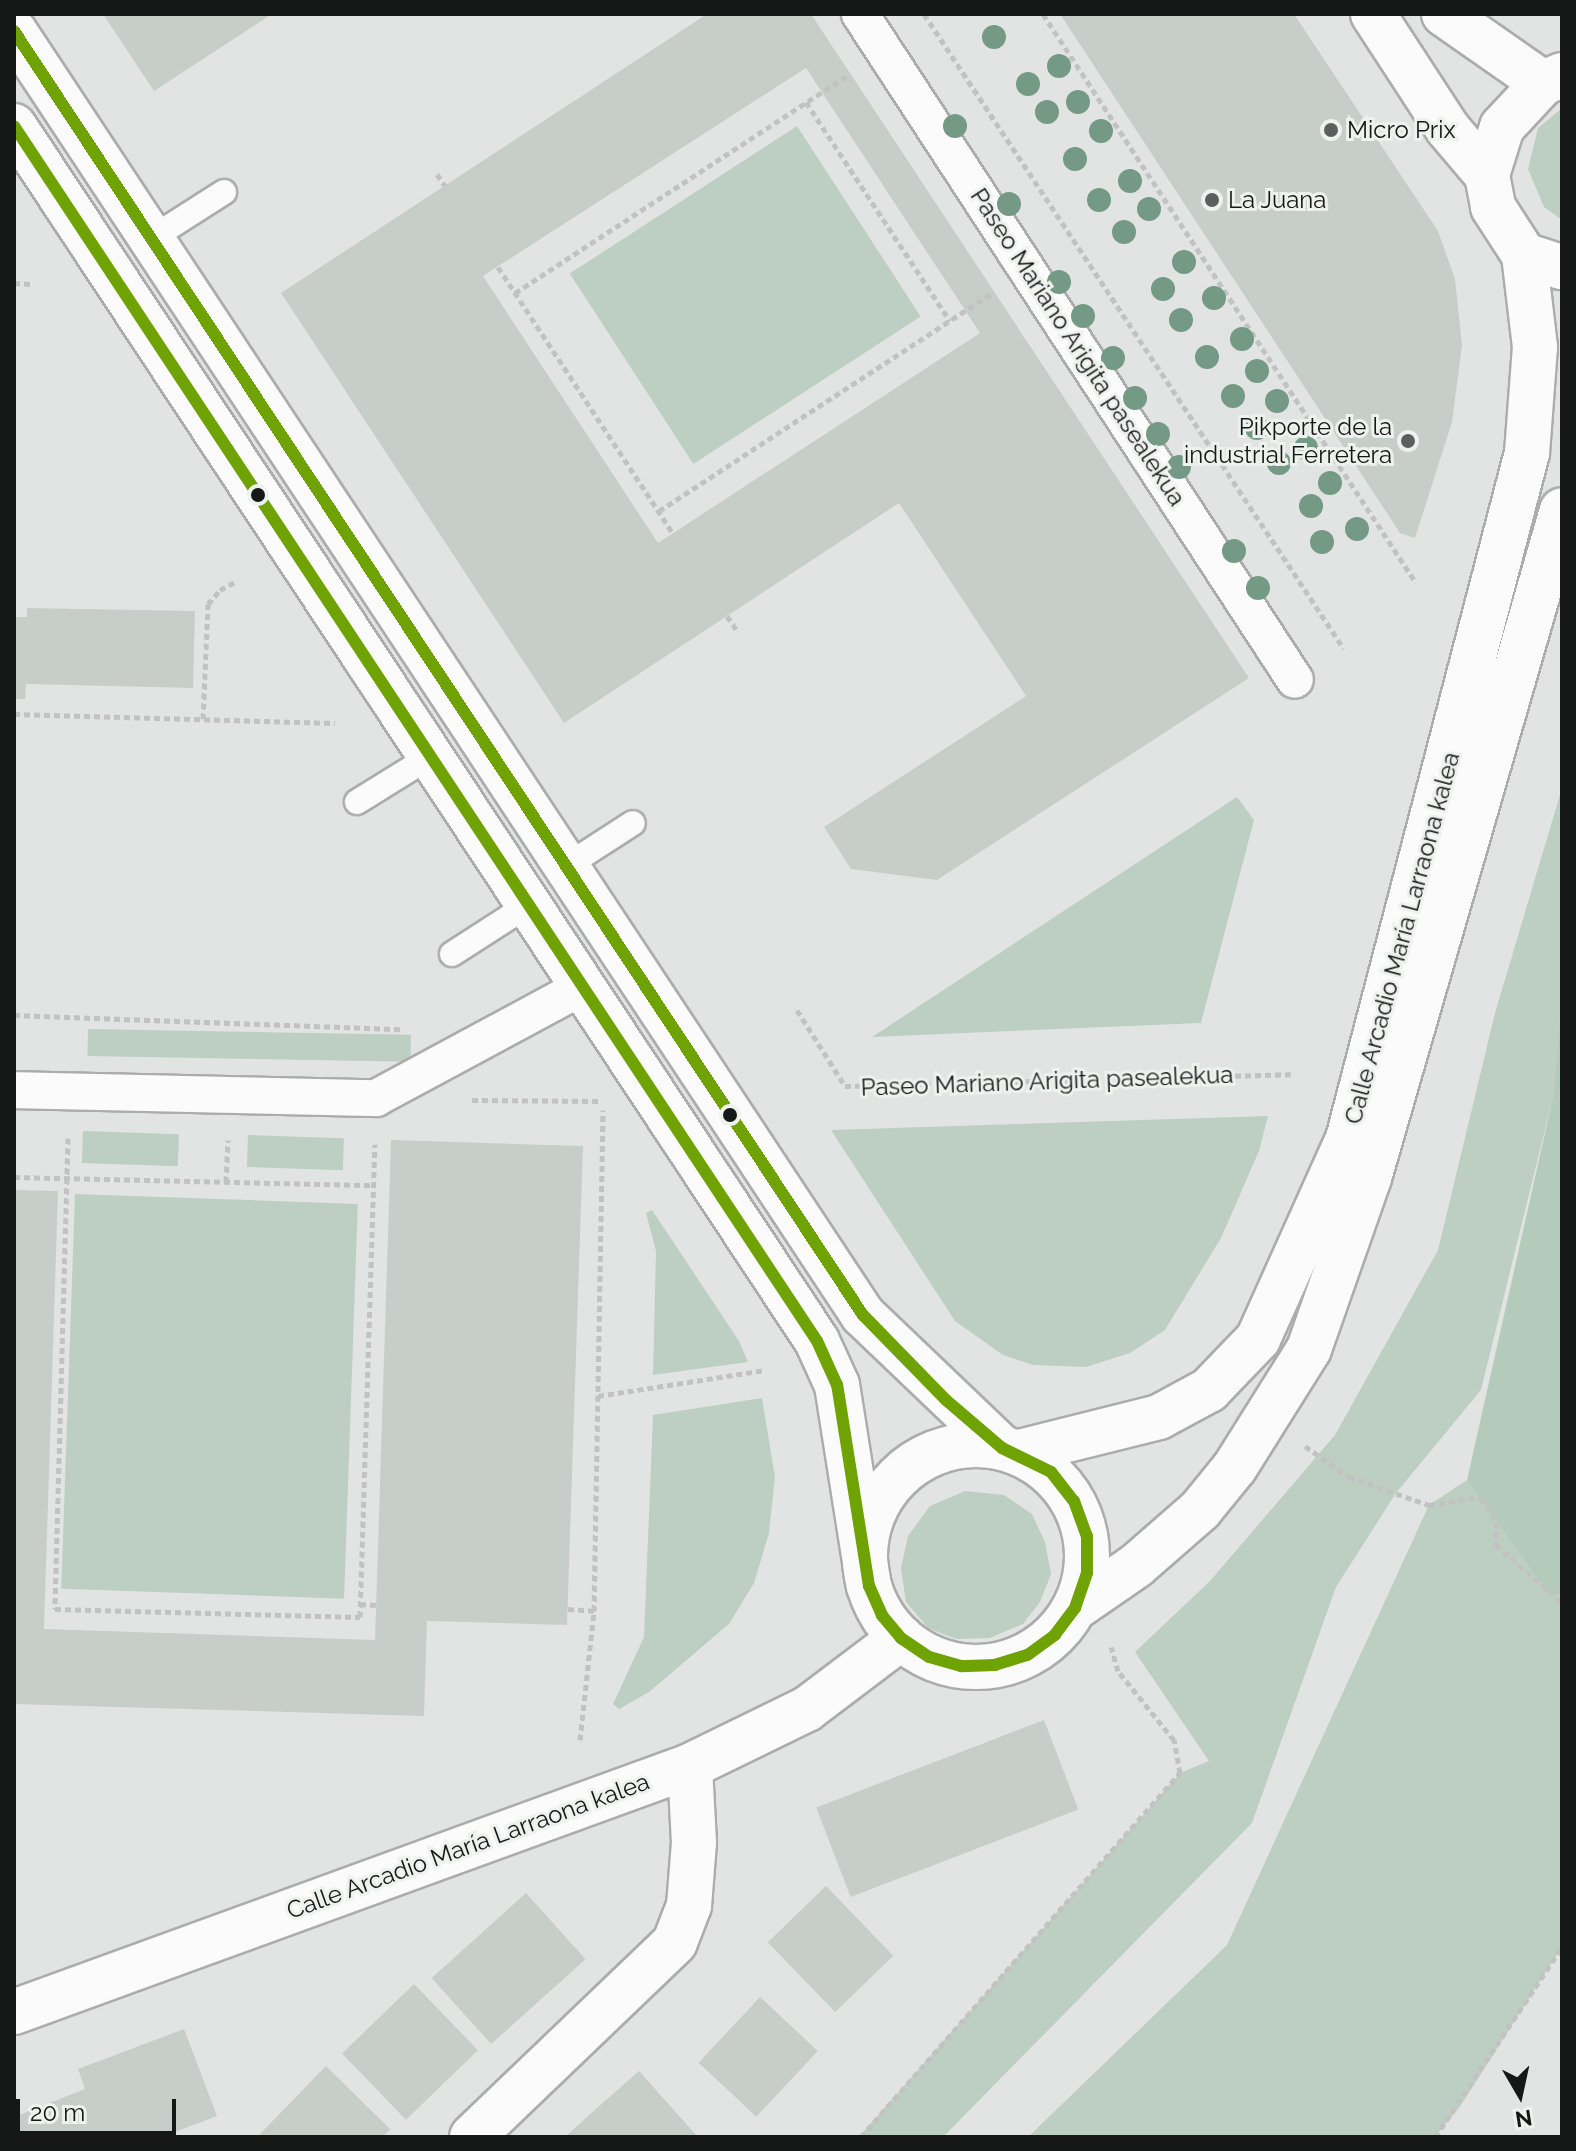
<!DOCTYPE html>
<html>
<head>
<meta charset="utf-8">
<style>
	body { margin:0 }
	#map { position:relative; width:1576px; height:2151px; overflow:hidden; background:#e2e4e3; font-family:Raleway,sans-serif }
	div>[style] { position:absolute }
	.green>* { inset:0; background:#bdcfc2; transform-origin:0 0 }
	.forest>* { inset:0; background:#b4cbbb }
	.building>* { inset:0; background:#c7cec9; transform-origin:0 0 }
	.path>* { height:5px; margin-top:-2.5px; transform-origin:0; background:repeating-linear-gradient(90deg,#c1c2c1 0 6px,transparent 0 10px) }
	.roads { filter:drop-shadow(2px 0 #abacab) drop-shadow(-2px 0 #abacab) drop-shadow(0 2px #abacab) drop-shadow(0 -2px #abacab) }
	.service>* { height:24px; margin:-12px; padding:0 12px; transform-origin:12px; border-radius:12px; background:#fbfbfb }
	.pedestrian>* { height:36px; margin:-18px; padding:0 18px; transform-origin:18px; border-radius:18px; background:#fbfbfb }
	.minor>* { height:44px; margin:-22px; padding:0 22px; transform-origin:22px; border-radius:22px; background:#fbfbfb }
	.tertiary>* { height:44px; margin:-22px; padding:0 22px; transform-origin:22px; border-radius:22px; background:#fbfbfb }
	.tertiary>.ring { margin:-22px; padding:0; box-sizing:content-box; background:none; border:44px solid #fbfbfb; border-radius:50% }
	.bus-1>* { height:12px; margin:-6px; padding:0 6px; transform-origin:6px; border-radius:6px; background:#6fa203 }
	.trees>* { width:24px; height:24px; margin:-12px; border-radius:50%; background:#749984 }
	.dots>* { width:22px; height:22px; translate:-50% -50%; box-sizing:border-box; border:4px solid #eef2ef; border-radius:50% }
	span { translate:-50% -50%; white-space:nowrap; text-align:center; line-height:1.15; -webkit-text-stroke:6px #eef2ef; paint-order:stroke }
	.poi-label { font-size:24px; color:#161817 }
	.left { translate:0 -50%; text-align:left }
	.right { translate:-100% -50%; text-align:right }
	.street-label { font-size:24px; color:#161817 }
	.frame { position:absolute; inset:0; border:16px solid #161817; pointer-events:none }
	.north { position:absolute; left:1480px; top:2055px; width:80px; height:80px; -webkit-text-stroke:6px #eef2ef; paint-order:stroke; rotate:171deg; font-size:22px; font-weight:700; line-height:32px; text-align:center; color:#161817 }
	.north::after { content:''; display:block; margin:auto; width:28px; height:36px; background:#161817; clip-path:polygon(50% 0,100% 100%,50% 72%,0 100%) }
	.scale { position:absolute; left:16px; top:2099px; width:160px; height:36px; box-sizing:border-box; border:4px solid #161817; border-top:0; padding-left:10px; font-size:24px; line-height:28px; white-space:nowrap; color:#161817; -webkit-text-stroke:6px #eef2ef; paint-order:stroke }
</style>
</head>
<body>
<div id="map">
	<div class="green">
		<i style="clip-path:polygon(1562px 108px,1562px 220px,1544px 207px,1528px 169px,1538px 128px)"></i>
		<i style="left:797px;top:126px;width:227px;height:271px;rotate:57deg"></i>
		<i style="clip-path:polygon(1562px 788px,1562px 992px,1553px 1097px,1481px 1390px,1396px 1493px,1336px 1587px,1252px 1823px,943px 2137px,859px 2137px,1180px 1773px,1209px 1761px,1135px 1652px,1210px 1581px,1335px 1435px,1438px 1250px,1495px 1013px)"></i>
		<i style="clip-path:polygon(1237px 797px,1254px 820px,1201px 1023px,872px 1037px)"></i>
		<i style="left:88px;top:1029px;width:323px;height:27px;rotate:1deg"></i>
		<i style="clip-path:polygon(1268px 1116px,1259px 1151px,1221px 1238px,1165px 1330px,1130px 1353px,1086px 1367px,1033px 1365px,1003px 1355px,955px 1321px,831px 1130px)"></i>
		<i style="left:83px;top:1131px;width:96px;height:32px;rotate:2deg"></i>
		<i style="left:248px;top:1135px;width:96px;height:32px;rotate:2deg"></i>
		<i style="left:75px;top:1194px;width:283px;height:395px;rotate:2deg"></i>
		<i style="clip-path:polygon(652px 1210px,739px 1341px,748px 1362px,653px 1375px,656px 1251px,646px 1213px)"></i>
		<i style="clip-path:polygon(762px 1398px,775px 1477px,769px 1533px,754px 1583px,729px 1624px,649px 1692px,619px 1709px,613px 1704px,644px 1637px,653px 1415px)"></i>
		<i style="clip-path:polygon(1467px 1480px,1547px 1593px,1562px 1595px,1562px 1947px,1459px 2108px,1435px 2137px,1028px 2137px,1227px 1945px,1429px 1505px)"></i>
		<i style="clip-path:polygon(965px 1491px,1004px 1495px,1032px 1514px,1045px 1542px,1051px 1574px,1040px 1602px,1023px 1624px,990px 1638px,956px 1639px,928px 1628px,906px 1602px,901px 1568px,908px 1536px,930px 1506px)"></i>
	</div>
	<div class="forest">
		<i style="clip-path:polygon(1562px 992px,1562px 1595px,1547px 1593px,1467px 1480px,1553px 1097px)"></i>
	</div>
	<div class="building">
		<i style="clip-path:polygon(103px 14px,272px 14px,154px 91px)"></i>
		<i style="clip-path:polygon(evenodd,707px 14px,811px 14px,1249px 678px,937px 880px,851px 869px,824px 827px,1026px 696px,899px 503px,564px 723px,281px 293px,707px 14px,806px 68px,980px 333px,658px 543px,483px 276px,806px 68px)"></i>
		<i style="clip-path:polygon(1060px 14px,1294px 14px,1438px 231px,1455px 279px,1462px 345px,1452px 422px,1415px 538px,1400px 533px)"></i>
		<i style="clip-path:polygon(27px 608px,195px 611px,193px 688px,26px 684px,25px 699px,14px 699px,14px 617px,27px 617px)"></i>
		<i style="clip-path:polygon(391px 1140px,583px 1146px,567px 1625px,427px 1621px,424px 1716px,14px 1704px,14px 1190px,58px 1191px,44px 1629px,375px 1640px)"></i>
		<i style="left:1044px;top:1720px;width:96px;height:244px;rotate:69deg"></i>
		<i style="left:826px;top:1886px;width:97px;height:81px;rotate:46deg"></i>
		<i style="left:526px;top:1893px;width:89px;height:127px;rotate:48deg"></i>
		<i style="left:414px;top:1984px;width:92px;height:100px;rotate:46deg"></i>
		<i style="left:760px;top:1997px;width:79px;height:90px;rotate:43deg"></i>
		<i style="clip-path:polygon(184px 2029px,217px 2116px,162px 2137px,14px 2137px,14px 2117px,85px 2089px,78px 2069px)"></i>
		<i style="clip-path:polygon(326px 2066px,390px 2129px,383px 2137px,257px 2137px)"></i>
		<i style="clip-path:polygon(639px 2071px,698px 2137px,565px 2137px,598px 2107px)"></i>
	</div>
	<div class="path">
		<i style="left:924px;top:14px;width:761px;rotate:56.52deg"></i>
		<i style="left:1043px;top:14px;width:680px;rotate:56.75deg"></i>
		<i style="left:806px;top:102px;width:262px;rotate:56.7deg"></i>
		<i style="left:437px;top:174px;width:14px;rotate:56deg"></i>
		<i style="left:498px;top:267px;width:318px;rotate:56.7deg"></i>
		<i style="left:14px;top:283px;width:17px;rotate:3deg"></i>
		<i style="left:515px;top:293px;width:396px;rotate:-33.2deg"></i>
		<i style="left:659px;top:511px;width:397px;rotate:-33.2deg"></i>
		<i style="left:727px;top:616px;width:16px;rotate:55deg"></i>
		<i style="left:14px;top:714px;width:321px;rotate:1.6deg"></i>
		<i style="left:203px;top:719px;width:115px;rotate:-87.5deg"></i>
		<i style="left:208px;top:604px;width:18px;rotate:-49deg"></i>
		<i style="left:220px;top:590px;width:19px;rotate:-28deg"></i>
		<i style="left:797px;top:1010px;width:90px;rotate:57.7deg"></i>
		<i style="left:845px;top:1086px;width:446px;rotate:-1.5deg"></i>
		<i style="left:14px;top:1015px;width:387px;rotate:2.1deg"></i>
		<i style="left:472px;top:1100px;width:126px;rotate:0.5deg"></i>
		<i style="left:68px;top:1138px;width:471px;rotate:91.6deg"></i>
		<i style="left:55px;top:1609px;width:305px;rotate:1.5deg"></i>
		<i style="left:360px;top:1617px;width:473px;rotate:-88.2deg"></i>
		<i style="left:14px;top:1177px;width:361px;rotate:1.3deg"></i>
		<i style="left:226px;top:1182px;width:42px;rotate:-87.3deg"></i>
		<i style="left:598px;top:1396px;width:170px;rotate:-8.8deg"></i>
		<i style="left:1305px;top:1446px;width:54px;rotate:35.2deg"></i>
		<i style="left:1349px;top:1477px;width:85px;rotate:19.3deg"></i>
		<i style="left:1429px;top:1505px;width:52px;rotate:-8.9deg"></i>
		<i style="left:1480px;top:1497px;width:30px;rotate:56deg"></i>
		<i style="left:1497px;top:1522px;width:23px;rotate:92deg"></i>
		<i style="left:1496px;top:1545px;width:88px;rotate:41.3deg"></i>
		<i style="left:360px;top:1604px;width:16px;rotate:4deg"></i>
		<i style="left:568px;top:1609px;width:26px;rotate:4deg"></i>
		<i style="left:580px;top:1740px;width:130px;rotate:-83.8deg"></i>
		<i style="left:594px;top:1611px;width:501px;rotate:-88.97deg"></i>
		<i style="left:861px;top:2137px;width:484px;rotate:-48.8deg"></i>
		<i style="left:1180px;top:1773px;width:34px;rotate:-100deg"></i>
		<i style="left:1174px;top:1740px;width:89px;rotate:-129.1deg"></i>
		<i style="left:1118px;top:1671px;width:25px;rotate:-106deg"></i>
		<i style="left:1435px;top:2137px;width:229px;rotate:-56.2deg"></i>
	</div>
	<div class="roads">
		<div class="service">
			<i style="left:149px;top:240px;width:89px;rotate:-32.6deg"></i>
			<i style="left:357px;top:802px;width:84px;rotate:-31.8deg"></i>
			<i style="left:568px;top:865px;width:77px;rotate:-32.9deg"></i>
			<i style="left:452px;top:954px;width:94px;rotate:-32.8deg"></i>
		</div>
		<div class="pedestrian">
			<i style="left:860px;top:14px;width:795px;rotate:56.85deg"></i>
			<i style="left:14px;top:1090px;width:362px;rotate:1.3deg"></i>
			<i style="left:376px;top:1098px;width:238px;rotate:-28.3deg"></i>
		</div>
		<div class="minor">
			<i style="left:472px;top:2137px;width:281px;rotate:-43.8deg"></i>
			<i style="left:675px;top:1942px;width:39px;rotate:-69deg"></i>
			<i style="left:689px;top:1906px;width:63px;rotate:-85.5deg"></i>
			<i style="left:694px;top:1843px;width:77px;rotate:-93deg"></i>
		</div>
		<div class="tertiary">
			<i style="left:1373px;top:14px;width:137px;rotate:56.9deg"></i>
			<i style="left:1448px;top:129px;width:60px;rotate:49.7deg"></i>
			<i style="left:1444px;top:14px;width:121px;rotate:34.9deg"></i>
			<i style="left:14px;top:31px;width:1539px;rotate:56.53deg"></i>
			<i style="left:863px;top:1315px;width:192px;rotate:43.7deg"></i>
			<i style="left:1562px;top:75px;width:21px;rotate:157deg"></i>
			<i style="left:1543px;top:83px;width:60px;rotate:133deg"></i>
			<i style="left:1502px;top:127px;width:50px;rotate:107.4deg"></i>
			<i style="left:1487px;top:175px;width:33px;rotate:79deg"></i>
			<i style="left:1493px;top:207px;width:57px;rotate:57.1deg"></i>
			<i style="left:1524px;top:255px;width:40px;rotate:18deg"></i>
			<i style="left:14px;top:126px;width:1456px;rotate:56.54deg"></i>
			<i style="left:817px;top:1341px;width:48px;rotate:65.6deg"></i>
			<i style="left:837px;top:1385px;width:204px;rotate:81deg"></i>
			<i class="ring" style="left:865px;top:1445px;width:178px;height:178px"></i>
			<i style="left:1019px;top:1452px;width:144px;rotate:-14deg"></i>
			<i style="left:1159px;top:1417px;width:57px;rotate:-28.4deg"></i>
			<i style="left:1209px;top:1390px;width:71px;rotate:-46.1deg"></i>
			<i style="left:1258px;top:1339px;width:219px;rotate:-65.8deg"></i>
			<i style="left:1348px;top:1139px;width:709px;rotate:-75.38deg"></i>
			<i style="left:1527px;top:453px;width:106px;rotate:-85.7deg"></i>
			<i style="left:1535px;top:347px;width:93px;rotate:-96.8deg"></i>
			<i style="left:1075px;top:1608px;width:75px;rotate:-34.7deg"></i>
			<i style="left:1137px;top:1565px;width:84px;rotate:-41.1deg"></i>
			<i style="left:1200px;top:1510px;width:55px;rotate:-50.9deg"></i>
			<i style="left:1235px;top:1467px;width:139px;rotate:-57.9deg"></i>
			<i style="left:1309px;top:1349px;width:181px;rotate:-70.7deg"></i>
			<i style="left:1369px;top:1178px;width:695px;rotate:-73.88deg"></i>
			<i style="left:14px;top:2012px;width:719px;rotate:-20deg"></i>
			<i style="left:690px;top:1766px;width:130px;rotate:-26deg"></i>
			<i style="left:807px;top:1709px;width:118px;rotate:-37.1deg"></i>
		</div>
	</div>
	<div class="bus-1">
		<i style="left:14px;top:31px;width:1539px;rotate:56.53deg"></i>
		<i style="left:863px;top:1315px;width:119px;rotate:45.7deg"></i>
		<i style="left:946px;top:1400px;width:74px;rotate:40.6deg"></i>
		<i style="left:1002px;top:1448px;width:55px;rotate:26.1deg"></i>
		<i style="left:1051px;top:1472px;width:37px;rotate:52deg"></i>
		<i style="left:1074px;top:1501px;width:37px;rotate:70deg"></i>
		<i style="left:1087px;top:1536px;width:37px;rotate:90deg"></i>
		<i style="left:1087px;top:1573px;width:37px;rotate:109deg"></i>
		<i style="left:1075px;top:1608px;width:34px;rotate:127deg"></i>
		<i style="left:1055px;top:1635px;width:34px;rotate:144deg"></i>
		<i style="left:1027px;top:1655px;width:34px;rotate:163deg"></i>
		<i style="left:995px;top:1665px;width:34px;rotate:178deg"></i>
		<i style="left:961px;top:1666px;width:33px;rotate:-164deg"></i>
		<i style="left:929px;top:1657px;width:34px;rotate:-146deg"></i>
		<i style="left:901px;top:1638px;width:30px;rotate:-130deg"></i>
		<i style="left:882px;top:1615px;width:32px;rotate:-114deg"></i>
		<i style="left:869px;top:1586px;width:204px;rotate:-99deg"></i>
		<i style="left:837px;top:1385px;width:48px;rotate:-114.4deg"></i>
		<i style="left:817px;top:1341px;width:1456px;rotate:-123.46deg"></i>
	</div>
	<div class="trees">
		<i style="left:994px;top:37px"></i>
		<i style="left:1059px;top:66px"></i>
		<i style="left:1028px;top:84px"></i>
		<i style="left:1078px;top:102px"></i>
		<i style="left:1047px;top:112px"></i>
		<i style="left:955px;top:126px"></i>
		<i style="left:1101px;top:131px"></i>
		<i style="left:1075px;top:159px"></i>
		<i style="left:1130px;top:181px"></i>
		<i style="left:1099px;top:200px"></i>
		<i style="left:1009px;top:204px"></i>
		<i style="left:1149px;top:209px"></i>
		<i style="left:1124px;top:232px"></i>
		<i style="left:1184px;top:262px"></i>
		<i style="left:1059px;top:282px"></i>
		<i style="left:1163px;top:289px"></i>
		<i style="left:1214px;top:298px"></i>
		<i style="left:1083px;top:316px"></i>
		<i style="left:1181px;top:320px"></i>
		<i style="left:1242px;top:339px"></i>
		<i style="left:1207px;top:357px"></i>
		<i style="left:1113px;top:358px"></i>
		<i style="left:1257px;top:371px"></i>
		<i style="left:1233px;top:396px"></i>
		<i style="left:1135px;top:398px"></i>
		<i style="left:1277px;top:401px"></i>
		<i style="left:1257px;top:428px"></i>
		<i style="left:1158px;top:434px"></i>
		<i style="left:1306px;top:448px"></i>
		<i style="left:1279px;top:463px"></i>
		<i style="left:1179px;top:467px"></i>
		<i style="left:1330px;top:483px"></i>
		<i style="left:1311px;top:506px"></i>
		<i style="left:1357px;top:529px"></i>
		<i style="left:1322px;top:542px"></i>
		<i style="left:1234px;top:551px"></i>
		<i style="left:1258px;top:588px"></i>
	</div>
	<div class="dots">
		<i style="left:1331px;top:130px;background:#5d5f5e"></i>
		<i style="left:1212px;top:200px;background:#5d5f5e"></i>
		<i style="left:1408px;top:441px;background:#5d5f5e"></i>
		<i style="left:258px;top:495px;background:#161817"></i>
		<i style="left:730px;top:1115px;background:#161817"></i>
	</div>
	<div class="poi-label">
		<span class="left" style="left:1347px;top:130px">Micro Prix</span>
		<span class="left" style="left:1228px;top:200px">La Juana</span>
		<span class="right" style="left:1392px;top:441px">Pikporte de la<br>industrial Ferretera</span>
	</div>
	<div class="street-label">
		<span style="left:1078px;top:347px;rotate:57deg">Paseo Mariano Arigita pasealekua</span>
		<span style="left:1402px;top:938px;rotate:-75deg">Calle Arcadio María Larraona kalea</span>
		<span style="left:1047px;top:1081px;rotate:-2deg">Paseo Mariano Arigita pasealekua</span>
		<span style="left:468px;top:1846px;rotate:-20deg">Calle Arcadio María Larraona kalea</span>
	</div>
	<div class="frame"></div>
	<div class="north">N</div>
	<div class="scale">20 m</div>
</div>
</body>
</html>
